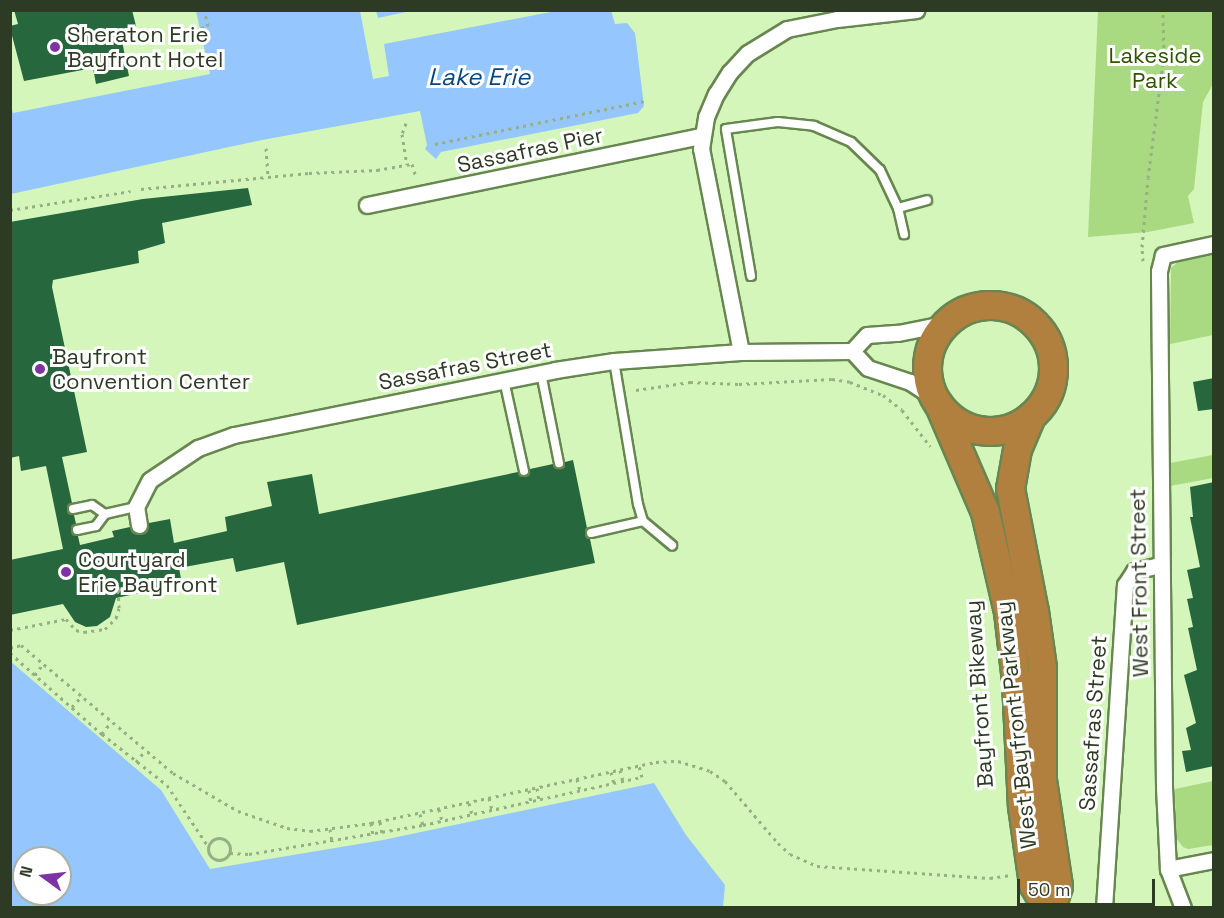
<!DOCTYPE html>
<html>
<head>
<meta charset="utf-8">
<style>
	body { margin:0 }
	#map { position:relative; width:1224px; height:918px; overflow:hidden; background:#d4f6bb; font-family:"Space Grotesk",sans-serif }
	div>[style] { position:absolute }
	.green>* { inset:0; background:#a9d981 }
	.water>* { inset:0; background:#95c6fe }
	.pier>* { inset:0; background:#d4f6bb }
	.building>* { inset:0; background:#27673d }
	.path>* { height:3px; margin-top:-1.5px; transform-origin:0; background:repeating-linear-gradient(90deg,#96b083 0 3px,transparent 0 7.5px) }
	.path>.ring { margin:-1.5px; padding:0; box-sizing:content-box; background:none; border:3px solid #96b083; border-radius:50% }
	.roads { filter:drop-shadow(2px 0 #688650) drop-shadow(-2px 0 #688650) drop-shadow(0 2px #688650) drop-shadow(0 -2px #688650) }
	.lane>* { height:8px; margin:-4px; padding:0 4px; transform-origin:4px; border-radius:4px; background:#fff }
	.street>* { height:15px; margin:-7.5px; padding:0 7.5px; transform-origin:7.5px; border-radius:7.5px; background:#fff }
	.highway>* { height:27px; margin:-13.5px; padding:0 13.5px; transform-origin:13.5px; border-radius:13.5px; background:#b1803f }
	.highway>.ring { margin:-13.5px; padding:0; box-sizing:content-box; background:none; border:27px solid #b1803f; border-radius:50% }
	.dots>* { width:16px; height:16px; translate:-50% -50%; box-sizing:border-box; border:3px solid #fff; border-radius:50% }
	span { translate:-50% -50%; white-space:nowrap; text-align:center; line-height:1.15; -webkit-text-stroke:6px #fff; paint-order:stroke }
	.poi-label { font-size:22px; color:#2e3b24 }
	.left { translate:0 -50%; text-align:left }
	.park-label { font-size:22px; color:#2e5300 }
	.street-label { font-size:22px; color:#2e3b24 }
	.water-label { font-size:24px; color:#074680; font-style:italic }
	.frame { position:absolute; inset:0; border:12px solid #2e3b24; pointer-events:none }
	.north { position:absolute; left:12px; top:846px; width:60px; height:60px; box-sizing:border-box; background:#fff; border:2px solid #abb1a7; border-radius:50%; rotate:285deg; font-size:16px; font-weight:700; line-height:24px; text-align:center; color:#2e3b24 }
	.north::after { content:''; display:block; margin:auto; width:21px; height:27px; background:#7e32a3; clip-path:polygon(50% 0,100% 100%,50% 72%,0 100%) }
	.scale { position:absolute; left:1017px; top:879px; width:138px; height:27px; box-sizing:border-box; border:3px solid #2e3b24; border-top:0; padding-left:8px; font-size:18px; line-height:21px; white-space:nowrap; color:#2e3b24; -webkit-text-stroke:4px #fff; paint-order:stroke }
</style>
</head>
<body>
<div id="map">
	<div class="green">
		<i style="clip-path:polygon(1098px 11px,1213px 11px,1213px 84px,1203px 102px,1194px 189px,1188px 196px,1194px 223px,1148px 232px,1088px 237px)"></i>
		<i style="clip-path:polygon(1213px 255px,1213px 335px,1170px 344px,1171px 268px,1178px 262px)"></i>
		<i style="clip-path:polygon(1213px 455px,1213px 478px,1170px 486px,1170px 463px)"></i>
		<i style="clip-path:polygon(1213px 781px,1213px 845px,1188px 849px,1183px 847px,1176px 838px,1175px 789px)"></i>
	</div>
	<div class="water">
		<i style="clip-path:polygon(611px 10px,615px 24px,627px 23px,635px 33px,644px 106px,638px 113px,441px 152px,436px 159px,425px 149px,427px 145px,420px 111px,262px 140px,11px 194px,10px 103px,13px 113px,210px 74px,196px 11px)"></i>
		<i style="clip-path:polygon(evenodd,10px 661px,161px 790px,210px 869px,383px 840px,654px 783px,686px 835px,725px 885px,723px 907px,11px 907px,10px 661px,24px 858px,60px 858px,60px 894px,24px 894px,24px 858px)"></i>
	</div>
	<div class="pier">
		<i style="clip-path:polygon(415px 10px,556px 10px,556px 11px,384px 44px,389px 76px,373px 79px,360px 11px,376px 11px,378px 18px)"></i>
	</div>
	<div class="building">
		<i style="clip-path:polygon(14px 10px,132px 10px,136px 26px,120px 31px,129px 76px,96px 84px,93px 68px,24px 81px,10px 28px,10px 26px,18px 24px)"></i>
		<i style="clip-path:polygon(248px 188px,252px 205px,162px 223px,165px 243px,138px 251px,139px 263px,53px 280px,52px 287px,87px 452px,62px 457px,72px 503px,67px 510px,74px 515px,76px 524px,71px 531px,78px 536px,80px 545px,114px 537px,112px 531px,130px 527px,135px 534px,141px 534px,148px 529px,149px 523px,170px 519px,174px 543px,227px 531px,225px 517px,272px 506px,267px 482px,312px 474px,319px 514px,518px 472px,525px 477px,530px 469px,553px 464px,560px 469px,565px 462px,573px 460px,587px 528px,585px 534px,590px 539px,595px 563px,297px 625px,284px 562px,236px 572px,233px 558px,179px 568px,182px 584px,116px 598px,110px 617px,97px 626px,86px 627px,75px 622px,63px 604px,10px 615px,10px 560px,63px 549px,46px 466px,21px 471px,19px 456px,10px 458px,10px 222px,143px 199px)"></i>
		<i style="clip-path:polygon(1214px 378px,1214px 409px,1198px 411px,1193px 382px)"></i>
		<i style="clip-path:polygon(1214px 482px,1214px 766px,1186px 772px,1182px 751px,1191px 750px,1186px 728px,1196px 723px,1184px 675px,1197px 670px,1188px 628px,1193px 627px,1187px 599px,1193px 598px,1187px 570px,1200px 567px,1190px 517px,1193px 517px,1190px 487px)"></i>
	</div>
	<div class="path">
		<i style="left:194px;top:30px;width:15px;rotate:-16deg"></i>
		<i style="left:208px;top:26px;width:16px;rotate:-104deg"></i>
		<i style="left:406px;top:123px;width:12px;rotate:110deg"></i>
		<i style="left:402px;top:134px;width:31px;rotate:81deg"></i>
		<i style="left:435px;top:144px;width:213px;rotate:-11.6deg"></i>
		<i style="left:266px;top:148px;width:29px;rotate:86deg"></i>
		<i style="left:141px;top:189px;width:169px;rotate:-5.4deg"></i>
		<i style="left:309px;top:173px;width:68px;rotate:-2.5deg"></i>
		<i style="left:377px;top:170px;width:36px;rotate:-10deg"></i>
		<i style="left:412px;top:164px;width:14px;rotate:73deg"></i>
		<i style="left:10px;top:210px;width:122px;rotate:-8.9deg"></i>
		<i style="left:1143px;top:261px;width:14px;rotate:-94deg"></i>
		<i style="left:1142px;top:247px;width:69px;rotate:-85deg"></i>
		<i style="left:1148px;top:178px;width:124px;rotate:-82.6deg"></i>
		<i style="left:1164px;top:55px;width:45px;rotate:-91.3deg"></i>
		<i style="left:636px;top:390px;width:55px;rotate:-8.4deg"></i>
		<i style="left:690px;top:382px;width:49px;rotate:2.3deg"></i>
		<i style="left:739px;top:384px;width:93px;rotate:-3.1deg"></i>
		<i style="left:832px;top:379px;width:18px;rotate:9deg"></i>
		<i style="left:850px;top:382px;width:35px;rotate:22deg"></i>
		<i style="left:883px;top:395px;width:24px;rotate:38deg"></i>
		<i style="left:902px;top:410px;width:46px;rotate:52.1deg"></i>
		<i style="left:10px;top:630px;width:57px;rotate:-11.1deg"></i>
		<i style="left:66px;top:619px;width:15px;rotate:48deg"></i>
		<i style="left:76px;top:630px;width:8px;rotate:14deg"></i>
		<i style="left:84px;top:632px;width:21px;rotate:-8deg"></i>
		<i style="left:105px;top:629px;width:16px;rotate:-45deg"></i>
		<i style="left:116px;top:618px;width:10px;rotate:-73deg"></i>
		<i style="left:119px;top:608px;width:18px;rotate:-93deg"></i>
		<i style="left:118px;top:590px;width:7px;rotate:-16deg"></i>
		<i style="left:10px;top:648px;width:11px;rotate:-15deg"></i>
		<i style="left:21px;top:645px;width:199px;rotate:40.1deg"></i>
		<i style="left:173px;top:773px;width:75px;rotate:30.3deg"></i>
		<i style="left:238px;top:811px;width:52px;rotate:19.1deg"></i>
		<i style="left:287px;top:828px;width:23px;rotate:7deg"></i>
		<i style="left:310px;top:831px;width:62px;rotate:-7.5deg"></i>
		<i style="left:371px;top:823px;width:291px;rotate:-12.1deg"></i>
		<i style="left:656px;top:762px;width:22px;rotate:-3deg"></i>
		<i style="left:678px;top:761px;width:34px;rotate:17deg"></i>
		<i style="left:710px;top:771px;width:18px;rotate:34deg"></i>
		<i style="left:725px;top:781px;width:82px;rotate:49.5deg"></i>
		<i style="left:778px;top:843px;width:16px;rotate:43deg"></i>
		<i style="left:790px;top:854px;width:30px;rotate:24deg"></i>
		<i style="left:817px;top:866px;width:173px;rotate:4deg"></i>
		<i style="left:990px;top:878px;width:21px;rotate:-8deg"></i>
		<i style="left:10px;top:653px;width:123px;rotate:41.4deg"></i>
		<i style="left:102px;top:734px;width:83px;rotate:38.1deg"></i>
		<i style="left:167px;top:785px;width:73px;rotate:56.1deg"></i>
		<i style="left:35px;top:675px;width:14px;rotate:-54deg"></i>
		<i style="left:72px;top:707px;width:15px;rotate:-48deg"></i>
		<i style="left:102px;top:734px;width:15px;rotate:-53deg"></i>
		<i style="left:136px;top:762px;width:14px;rotate:-51deg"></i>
		<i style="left:620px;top:770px;width:11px;rotate:75deg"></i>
		<i style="left:611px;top:772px;width:11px;rotate:75deg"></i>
		<i style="left:577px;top:779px;width:12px;rotate:76deg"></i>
		<i style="left:537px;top:788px;width:12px;rotate:81deg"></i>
		<i style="left:529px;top:790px;width:12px;rotate:81deg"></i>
		<i style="left:489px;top:798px;width:12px;rotate:76deg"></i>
		<i style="left:469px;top:803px;width:11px;rotate:75deg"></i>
		<i style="left:439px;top:809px;width:12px;rotate:76deg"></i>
		<i style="left:420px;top:814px;width:11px;rotate:75deg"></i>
		<i style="left:380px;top:822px;width:11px;rotate:80deg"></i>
		<i style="left:371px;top:823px;width:12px;rotate:81deg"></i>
		<i style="left:330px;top:829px;width:12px;rotate:81deg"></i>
		<i class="ring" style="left:208px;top:838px;width:19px;height:19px"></i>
		<i style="left:230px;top:853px;width:19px;rotate:3deg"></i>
		<i style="left:249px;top:854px;width:176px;rotate:-9.5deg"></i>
		<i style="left:423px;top:825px;width:224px;rotate:-12.4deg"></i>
		<i style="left:642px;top:777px;width:11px;rotate:-105deg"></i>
	</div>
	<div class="roads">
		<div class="lane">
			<i style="left:898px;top:208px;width:30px;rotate:-15deg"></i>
			<i style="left:751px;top:276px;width:149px;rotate:-99.7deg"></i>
			<i style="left:726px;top:129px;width:52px;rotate:-7.7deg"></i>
			<i style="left:778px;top:122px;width:36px;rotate:6deg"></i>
			<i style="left:814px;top:126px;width:40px;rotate:23.4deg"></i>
			<i style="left:851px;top:142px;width:40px;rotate:44deg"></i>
			<i style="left:880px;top:170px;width:42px;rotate:64.7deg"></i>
			<i style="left:898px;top:208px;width:27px;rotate:77deg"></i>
			<i style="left:614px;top:361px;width:145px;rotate:80.5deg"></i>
			<i style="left:638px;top:504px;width:18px;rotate:74deg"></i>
			<i style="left:643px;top:521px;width:38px;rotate:40deg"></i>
			<i style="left:541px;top:373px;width:92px;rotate:78.7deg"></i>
			<i style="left:504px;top:380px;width:93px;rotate:77.6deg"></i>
			<i style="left:73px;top:509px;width:19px;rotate:-12deg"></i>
			<i style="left:92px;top:505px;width:16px;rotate:35deg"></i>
			<i style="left:77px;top:530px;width:19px;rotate:-12deg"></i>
			<i style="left:96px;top:526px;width:15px;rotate:-53deg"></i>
			<i style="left:105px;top:514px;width:32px;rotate:-13deg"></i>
			<i style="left:591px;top:533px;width:53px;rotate:-13deg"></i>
		</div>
		<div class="street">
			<i style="left:367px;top:205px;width:341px;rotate:-11.7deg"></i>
			<i style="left:852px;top:351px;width:23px;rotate:47deg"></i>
			<i style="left:868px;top:368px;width:44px;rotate:18.4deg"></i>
			<i style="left:910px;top:382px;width:30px;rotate:33deg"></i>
			<i style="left:741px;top:352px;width:207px;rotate:-101.1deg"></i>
			<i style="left:701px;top:149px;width:32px;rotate:-81deg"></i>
			<i style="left:706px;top:117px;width:25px;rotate:-67deg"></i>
			<i style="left:716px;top:94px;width:26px;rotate:-58deg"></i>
			<i style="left:730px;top:72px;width:26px;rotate:-47deg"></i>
			<i style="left:748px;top:53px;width:46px;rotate:-31.6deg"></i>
			<i style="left:787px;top:29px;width:51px;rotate:-11.3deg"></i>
			<i style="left:837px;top:19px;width:80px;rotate:-6.5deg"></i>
			<i style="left:139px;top:525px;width:18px;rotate:-99deg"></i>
			<i style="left:136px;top:507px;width:30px;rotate:-63deg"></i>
			<i style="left:150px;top:480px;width:58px;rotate:-33.7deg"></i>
			<i style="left:198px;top:448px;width:38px;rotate:-20deg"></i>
			<i style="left:234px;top:435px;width:328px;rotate:-11.4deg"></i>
			<i style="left:555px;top:370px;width:60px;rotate:-8.7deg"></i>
			<i style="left:614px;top:361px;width:127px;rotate:-4.1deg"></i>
			<i style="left:741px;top:352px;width:111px;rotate:-0.5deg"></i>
			<i style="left:852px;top:351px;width:22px;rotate:-47deg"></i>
			<i style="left:867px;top:335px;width:31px;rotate:-4deg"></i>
			<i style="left:898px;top:333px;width:47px;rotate:-11.1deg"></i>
			<i style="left:1168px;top:869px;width:47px;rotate:-11.1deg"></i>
			<i style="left:1104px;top:908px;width:324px;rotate:-86.3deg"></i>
			<i style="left:1125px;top:585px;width:17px;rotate:-57deg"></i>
			<i style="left:1134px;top:571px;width:27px;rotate:-13deg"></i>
			<i style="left:1183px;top:908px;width:42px;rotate:-111deg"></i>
			<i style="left:1168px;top:869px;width:83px;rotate:-92.8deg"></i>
			<i style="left:1164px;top:786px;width:515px;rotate:-90.56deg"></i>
			<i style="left:1159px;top:271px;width:16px;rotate:-76deg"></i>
			<i style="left:1163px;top:255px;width:52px;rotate:-12.2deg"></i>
		</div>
		<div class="highway">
			<i class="ring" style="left:927px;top:305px;width:99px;height:99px"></i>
			<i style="left:939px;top:405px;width:116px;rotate:66.7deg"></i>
			<i style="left:985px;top:512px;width:103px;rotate:77deg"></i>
			<i style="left:1008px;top:612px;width:69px;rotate:83.4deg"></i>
			<i style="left:1016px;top:681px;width:125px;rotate:87.3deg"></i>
			<i style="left:1022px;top:806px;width:79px;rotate:82deg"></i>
			<i style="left:1033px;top:884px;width:28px;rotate:60deg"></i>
			<i style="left:1031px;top:416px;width:36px;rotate:113deg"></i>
			<i style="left:1017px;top:449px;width:40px;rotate:100deg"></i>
			<i style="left:1010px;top:488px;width:125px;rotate:79deg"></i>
			<i style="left:1034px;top:611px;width:57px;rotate:81.9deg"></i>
			<i style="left:1042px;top:667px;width:113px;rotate:90deg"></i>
			<i style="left:1042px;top:780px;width:107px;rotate:81.4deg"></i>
			<i style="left:1058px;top:886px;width:23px;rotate:108deg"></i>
		</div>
	</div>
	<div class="dots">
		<i style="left:55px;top:47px;background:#7e32a3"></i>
		<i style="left:40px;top:369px;background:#7e32a3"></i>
		<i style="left:66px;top:572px;background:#7e32a3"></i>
	</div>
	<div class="poi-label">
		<span class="left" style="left:67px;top:47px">Sheraton Erie<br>Bayfront Hotel</span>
		<span class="left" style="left:52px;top:369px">Bayfront<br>Convention Center</span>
		<span class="left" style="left:78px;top:572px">Courtyard<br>Erie Bayfront</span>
	</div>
	<div class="park-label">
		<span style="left:1155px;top:68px">Lakeside<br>Park</span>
	</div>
	<div class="street-label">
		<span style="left:530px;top:150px;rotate:-12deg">Sassafras Pier</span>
		<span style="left:465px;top:366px;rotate:-11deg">Sassafras Street</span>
		<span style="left:1139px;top:583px;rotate:-91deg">West Front Street</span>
		<span style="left:979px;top:694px;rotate:-94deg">Bayfront Bikeway</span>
		<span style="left:1093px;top:723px;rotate:-86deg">Sassafras Street</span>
		<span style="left:1016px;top:725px;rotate:-96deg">West Bayfront Parkway</span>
	</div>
	<div class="water-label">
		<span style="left:479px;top:77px">Lake Erie</span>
	</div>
	<div class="frame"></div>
	<div class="north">N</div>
	<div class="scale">50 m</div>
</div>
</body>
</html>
